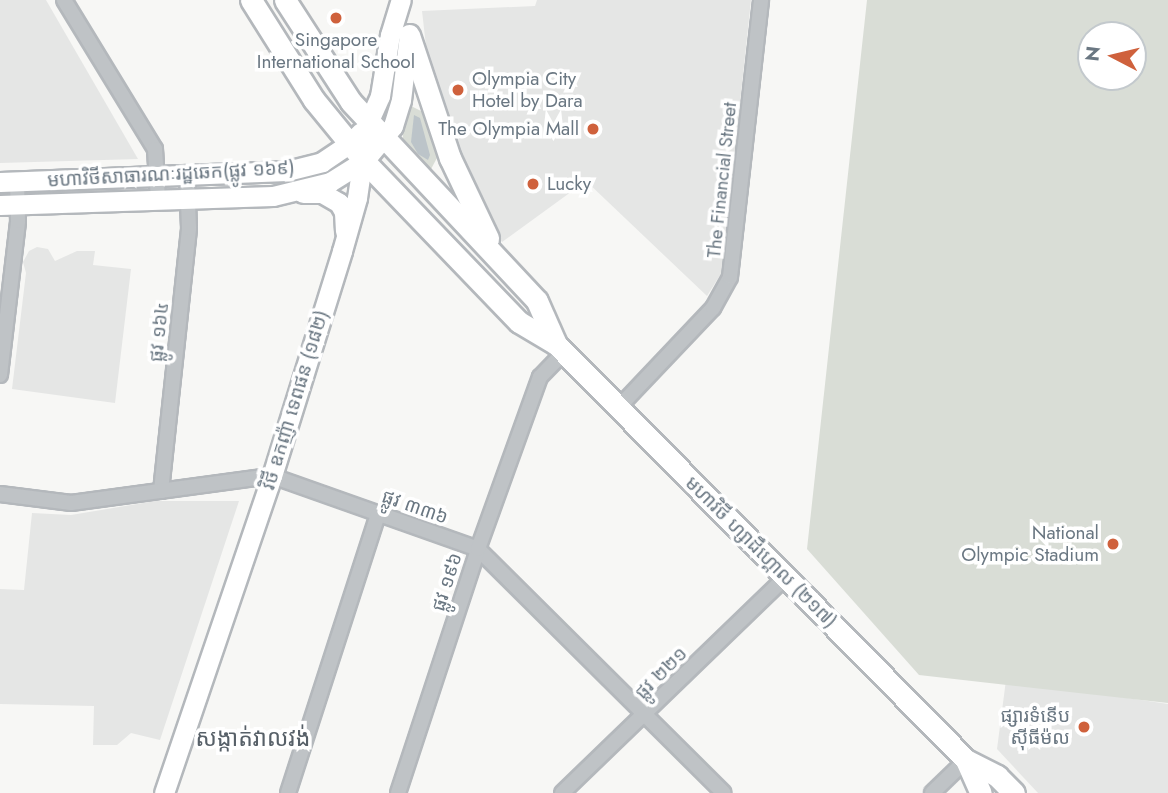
<!DOCTYPE html>
<html>
<head>
<meta charset="utf-8">
<style>
	body { margin:0 }
	#map { position:relative; width:1168px; height:793px; overflow:hidden; background:#f7f7f5; font-family:Jost,"Noto Sans Khmer",sans-serif }
	div>[style] { position:absolute }
	.built>* { inset:0; background:#e5e6e5 }
	.green>* { inset:0; background:#d9ddd6 }
	.water>* { inset:0; background:#bcc4c9 }
	.roads { filter:drop-shadow(2px 0 #b4b8bc) drop-shadow(-2px 0 #b4b8bc) drop-shadow(0 2px #b4b8bc) drop-shadow(0 -2px #b4b8bc) }
	.street>* { height:14px; margin:-7px; padding:0 7px; transform-origin:7px; border-radius:7px; background:#bfc3c6 }
	.secondary>* { height:19px; margin:-9.5px; padding:0 9.5px; transform-origin:9.5px; border-radius:9.5px; background:#fff }
	.primary>* { height:21px; margin:-10.5px; padding:0 10.5px; transform-origin:10.5px; border-radius:10.5px; background:#fff }
	.dots>* { width:19px; height:19px; translate:-50% -50%; box-sizing:border-box; border:4px solid #fff; border-radius:50% }
	span { translate:-50% -50%; white-space:nowrap; text-align:center; line-height:1.15; -webkit-text-stroke:7px #fff; paint-order:stroke }
	.poi-label { font-size:19px; color:#6a7782 }
	.left { translate:0 -50%; text-align:left }
	.right { translate:-100% -50%; text-align:right }
	.street-label { font-size:19px; color:#6a7782 }
	.quarter-label { font-size:23px; color:#576068 }
	.north { position:absolute; left:1077px; top:21px; width:70px; height:70px; box-sizing:border-box; background:#fff; border:2px solid #c3c9cd; border-radius:50%; rotate:277deg; font-size:19px; font-weight:700; line-height:28px; text-align:center; color:#6a7782 }
	.north::after { content:''; display:block; margin:auto; width:24px; height:32px; background:#cf613c; clip-path:polygon(50% 0,100% 100%,50% 72%,0 100%) }
</style>
</head>
<body>
<div id="map">
	<div class="built">
		<i style="clip-path:polygon(0 0,46px 0,138px 159px,0 163px)"></i>
		<i style="clip-path:polygon(537px 0,751px 0,722px 272px,707px 296px,586px 181px,502px 242px,470px 189px,433px 72px,429px 72px,422px 11px,535px 6px)"></i>
		<i style="clip-path:polygon(37px 247px,48px 249px,55px 261px,77px 251px,95px 251px,93px 265px,131px 269px,115px 403px,12px 389px,26px 273px,23px 262px,29px 251px)"></i>
		<i style="clip-path:polygon(155px 501px,239px 501px,160px 740px,131px 733px,117px 745px,93px 745px,94px 706px,0 704px,0 589px,24px 590px,32px 513px,71px 515px)"></i>
		<i style="clip-path:polygon(1006px 680px,1168px 704px,1168px 793px,1038px 793px,997px 749px)"></i>
	</div>
	<div class="green">
		<i style="clip-path:polygon(evenodd,867px 0,1168px 0,1168px 703px,919px 675px,807px 549px,867px 0,1133px 35px,1133px 77px,1091px 77px,1091px 35px,1133px 35px)"></i>
		<i style="clip-path:polygon(409px 105px,425px 113px,438px 156px,430px 171px,412px 159px,403px 144px,403px 128px)"></i>
	</div>
	<div class="water">
		<i style="clip-path:polygon(414px 115px,420px 118px,430px 155px,428px 160px,418px 154px,411px 142px)"></i>
	</div>
	<div class="roads">
		<div class="street">
			<i style="left:64px;top:0;width:175px;rotate:58.6deg"></i>
			<i style="left:155px;top:149px;width:51px;rotate:86.6deg"></i>
			<i style="left:0;top:375px;width:155px;rotate:-83.3deg"></i>
			<i style="left:18px;top:221px;width:40px;rotate:-91.4deg"></i>
			<i style="left:619px;top:407px;width:137px;rotate:-46.5deg"></i>
			<i style="left:713px;top:308px;width:35px;rotate:-61deg"></i>
			<i style="left:730px;top:277px;width:279px;rotate:-83.6deg"></i>
			<i style="left:161px;top:491px;width:264px;rotate:-83.9deg"></i>
			<i style="left:189px;top:228px;width:52px;rotate:-92.2deg"></i>
			<i style="left:0;top:494px;width:72px;rotate:7.2deg"></i>
			<i style="left:71px;top:503px;width:203px;rotate:-7.7deg"></i>
			<i style="left:272px;top:476px;width:219px;rotate:19.5deg"></i>
			<i style="left:478px;top:549px;width:346px;rotate:44.8deg"></i>
			<i style="left:288px;top:793px;width:293px;rotate:-72.1deg"></i>
			<i style="left:398px;top:793px;width:257px;rotate:-71.8deg"></i>
			<i style="left:478px;top:549px;width:183px;rotate:-70.2deg"></i>
			<i style="left:540px;top:377px;width:35px;rotate:-46deg"></i>
			<i style="left:562px;top:793px;width:311px;rotate:-44deg"></i>
			<i style="left:932px;top:793px;width:47px;rotate:-44.1deg"></i>
		</div>
		<div class="secondary">
			<i style="left:0;top:182px;width:287px;rotate:-2.2deg"></i>
			<i style="left:287px;top:171px;width:36px;rotate:-14deg"></i>
			<i style="left:322px;top:162px;width:32px;rotate:-34deg"></i>
			<i style="left:349px;top:144px;width:17px;rotate:-45deg"></i>
			<i style="left:303px;top:193px;width:19px"></i>
			<i style="left:322px;top:193px;width:20px;rotate:30deg"></i>
			<i style="left:339px;top:203px;width:10px;rotate:61deg"></i>
			<i style="left:344px;top:212px;width:19px;rotate:87deg"></i>
			<i style="left:0;top:205px;width:273px;rotate:-1.9deg"></i>
			<i style="left:273px;top:196px;width:59px;rotate:-13.8deg"></i>
			<i style="left:330px;top:182px;width:40px;rotate:-32deg"></i>
			<i style="left:364px;top:161px;width:45px;rotate:-50.4deg"></i>
			<i style="left:393px;top:126px;width:27px;rotate:-73deg"></i>
			<i style="left:401px;top:100px;width:65px;rotate:-83deg"></i>
			<i style="left:164px;top:793px;width:335px;rotate:-71.2deg"></i>
			<i style="left:272px;top:476px;width:236px;rotate:-72.7deg"></i>
			<i style="left:342px;top:251px;width:55px;rotate:-74.2deg"></i>
			<i style="left:357px;top:198px;width:76px;rotate:-81.7deg"></i>
			<i style="left:368px;top:123px;width:30px;rotate:-66deg"></i>
			<i style="left:380px;top:96px;width:62px;rotate:-80.7deg"></i>
			<i style="left:390px;top:35px;width:37px;rotate:-73deg"></i>
		</div>
		<div class="primary">
			<i style="left:251px;top:0;width:118px;rotate:57.8deg"></i>
			<i style="left:314px;top:100px;width:79px;rotate:50.7deg"></i>
			<i style="left:364px;top:161px;width:223px;rotate:46.1deg"></i>
			<i style="left:519px;top:322px;width:43px;rotate:30.7deg"></i>
			<i style="left:556px;top:344px;width:584px;rotate:45.42deg"></i>
			<i style="left:966px;top:760px;width:35px;rotate:27deg"></i>
			<i style="left:997px;top:776px;width:24px;rotate:45deg"></i>
			<i style="left:285px;top:0;width:121px;rotate:57.1deg"></i>
			<i style="left:351px;top:102px;width:272px;rotate:46.9deg"></i>
			<i style="left:537px;top:301px;width:47px;rotate:66.2deg"></i>
			<i style="left:409px;top:35px;width:130px;rotate:71.6deg"></i>
			<i style="left:450px;top:158px;width:89px;rotate:64.6deg"></i>
			<i style="left:966px;top:760px;width:36px;rotate:66deg"></i>
		</div>
	</div>
	<div class="dots">
		<i style="left:336px;top:18px;background:#cf613c"></i>
		<i style="left:458px;top:90px;background:#cf613c"></i>
		<i style="left:593px;top:129px;background:#cf613c"></i>
		<i style="left:533px;top:184px;background:#cf613c"></i>
		<i style="left:1113px;top:544px;background:#cf613c"></i>
		<i style="left:1084px;top:727px;background:#cf613c"></i>
	</div>
	<div class="poi-label">
		<span style="left:336px;top:51px">Singapore<br>International School</span>
		<span class="left" style="left:472px;top:90px">Olympia City<br>Hotel by Dara</span>
		<span class="right" style="left:579px;top:129px">The Olympia Mall</span>
		<span class="left" style="left:547px;top:184px">Lucky</span>
		<span class="right" style="left:1099px;top:544px">National<br>Olympic Stadium</span>
		<span class="right" style="left:1070px;top:727px">ផ្សារទំនើប<br>ស៊ីធីម៉ល</span>
	</div>
	<div class="street-label">
		<span style="left:171px;top:174px;rotate:-3deg">មហាវិថីសាធារណៈរដ្ឋឆេក(ផ្លូវ ១៦៩)</span>
		<span style="left:722px;top:180px;rotate:-84deg">The Financial Street</span>
		<span style="left:159px;top:332px;rotate:-84deg">ផ្លូវ ១៦៤</span>
		<span style="left:295px;top:400px;rotate:-73deg">វិថី ឧកញ៉ា ទេពផន (១៨២)</span>
		<span style="left:415px;top:507px;rotate:19deg">ផ្លូវ ៣៣៦</span>
		<span style="left:761px;top:552px;rotate:45deg">មហាវិថី ហ្សាដឹហ្គោល (២១៧)</span>
		<span style="left:447px;top:582px;rotate:-72deg">ផ្លូវ ១៩៦</span>
		<span style="left:661px;top:673px;rotate:-45deg">ផ្លូវ ២២១</span>
	</div>
	<div class="quarter-label">
		<span style="left:253px;top:738px">សង្កាត់វាលវង់</span>
	</div>
	<div class="north">N</div>
</div>
</body>
</html>
